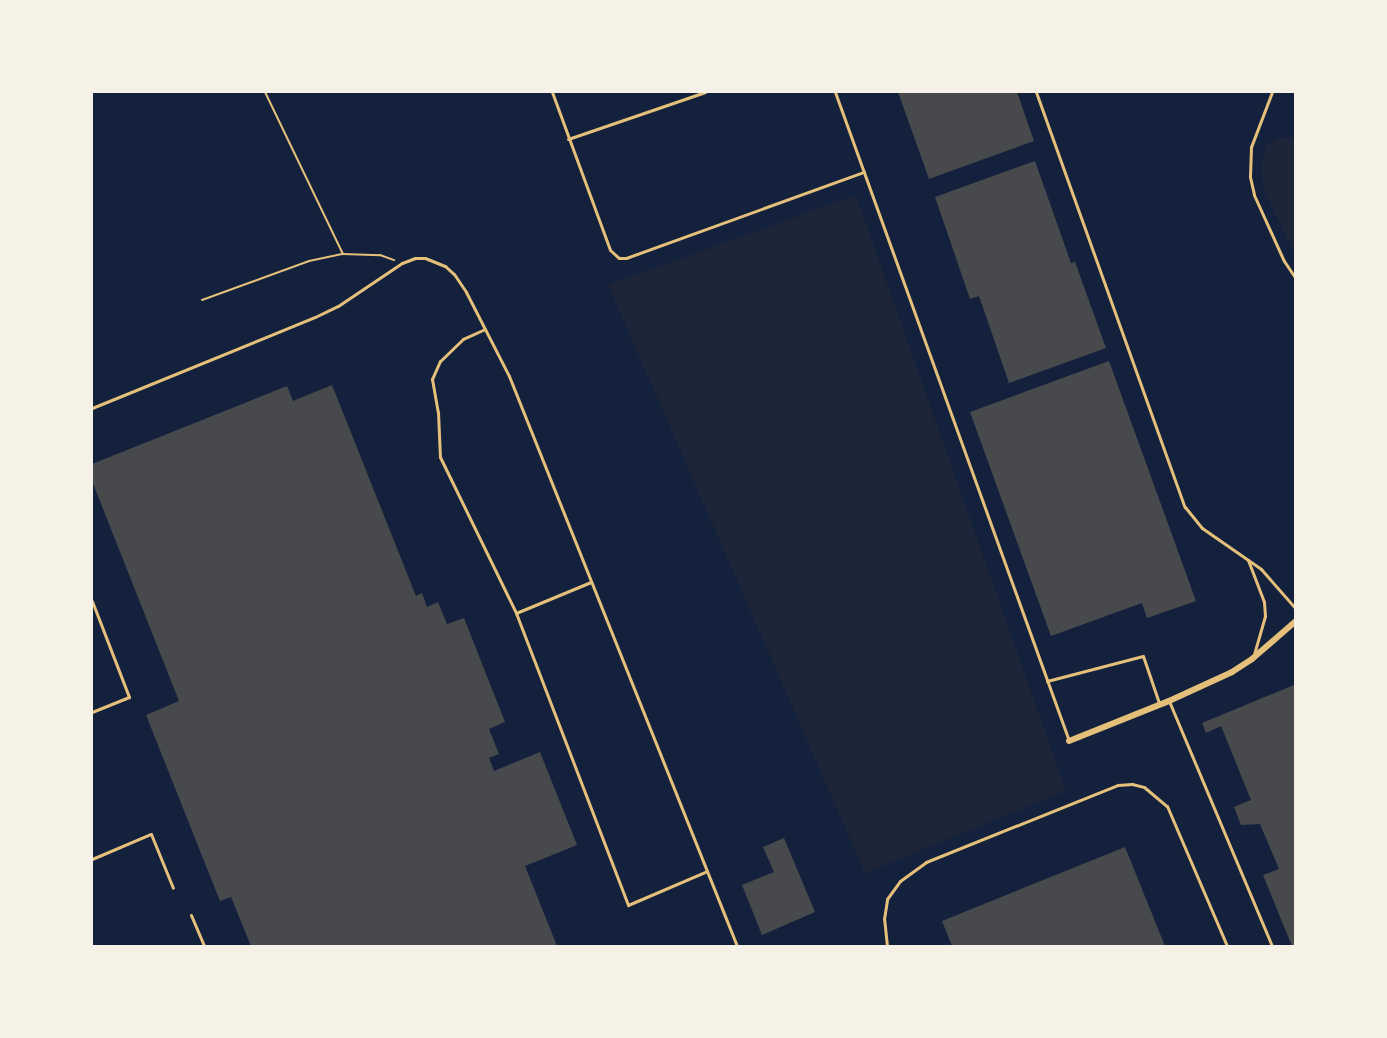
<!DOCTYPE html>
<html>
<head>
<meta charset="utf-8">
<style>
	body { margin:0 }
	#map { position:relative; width:1387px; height:1038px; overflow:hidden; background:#14213d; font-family:Helvetica,sans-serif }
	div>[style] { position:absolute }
	.green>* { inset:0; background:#1d2539 }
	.building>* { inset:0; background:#48494c }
	.path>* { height:2px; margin:-1px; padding:0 1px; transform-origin:1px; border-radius:1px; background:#e5c07b }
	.service>* { height:3px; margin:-1.5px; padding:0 1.5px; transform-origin:1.5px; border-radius:1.5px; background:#e5c07b }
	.minor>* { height:6px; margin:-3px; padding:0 3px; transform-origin:3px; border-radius:3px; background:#e5c07b }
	span { translate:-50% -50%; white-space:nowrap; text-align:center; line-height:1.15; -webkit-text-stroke:4.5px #f6f1e7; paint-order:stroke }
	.frame { position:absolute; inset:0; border:93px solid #f6f1e7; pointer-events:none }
</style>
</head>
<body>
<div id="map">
	<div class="green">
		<i style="clip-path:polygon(1281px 137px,1295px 138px,1295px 255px,1264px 190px,1261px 167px,1266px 144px)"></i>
		<i style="clip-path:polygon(856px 195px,1066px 791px,865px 873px,608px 285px)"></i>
	</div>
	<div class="building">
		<i style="clip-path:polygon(898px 92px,1017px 92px,1034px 141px,929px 179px)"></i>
		<i style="clip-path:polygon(1035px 161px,1071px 263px,1075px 262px,1106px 348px,1009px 383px,979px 296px,970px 299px,935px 197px)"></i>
		<i style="clip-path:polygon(1109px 361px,1196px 601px,1147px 618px,1142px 603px,1051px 636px,970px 412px)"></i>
		<i style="clip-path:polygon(332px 385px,416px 596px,422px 593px,427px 607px,438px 602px,447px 624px,464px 618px,505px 722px,489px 729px,499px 754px,489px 758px,494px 771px,540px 752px,577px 845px,525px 866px,557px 946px,251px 946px,231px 897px,220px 901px,146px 715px,179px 701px,92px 481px,92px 464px,287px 386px,293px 401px)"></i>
		<i style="clip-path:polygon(1294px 685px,1296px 689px,1296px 946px,1292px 946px,1263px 875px,1279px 869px,1260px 824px,1241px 825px,1234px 807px,1251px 800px,1221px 726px,1206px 733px,1202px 723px)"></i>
		<i style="clip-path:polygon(784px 838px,815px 912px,762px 935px,742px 885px,774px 872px,763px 847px)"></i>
		<i style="clip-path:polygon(1125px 847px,1165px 946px,952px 946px,942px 921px)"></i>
	</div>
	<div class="path">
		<i style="left:265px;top:92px;width:180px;rotate:64.3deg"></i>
		<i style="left:202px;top:300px;width:114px;rotate:-20deg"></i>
		<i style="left:309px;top:261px;width:35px;rotate:-12deg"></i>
		<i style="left:343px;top:254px;width:37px;rotate:2deg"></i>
		<i style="left:380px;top:255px;width:15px;rotate:20deg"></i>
	</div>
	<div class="service">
		<i style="left:552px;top:92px;width:168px;rotate:69.8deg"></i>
		<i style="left:610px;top:250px;width:12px;rotate:42deg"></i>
		<i style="left:619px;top:258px;width:7px"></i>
		<i style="left:626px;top:258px;width:253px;rotate:-19.9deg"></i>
		<i style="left:835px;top:92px;width:690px;rotate:70.17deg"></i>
		<i style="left:1036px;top:92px;width:441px;rotate:70.3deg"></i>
		<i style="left:1185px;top:507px;width:27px;rotate:51deg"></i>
		<i style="left:1202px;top:528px;width:72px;rotate:34.8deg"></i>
		<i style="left:1261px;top:569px;width:53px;rotate:48.8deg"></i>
		<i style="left:1272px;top:92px;width:59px;rotate:110.9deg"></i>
		<i style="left:1251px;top:147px;width:30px;rotate:92deg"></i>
		<i style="left:1250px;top:177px;width:18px;rotate:77deg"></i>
		<i style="left:1254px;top:195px;width:72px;rotate:65.6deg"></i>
		<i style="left:1284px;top:261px;width:22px;rotate:56deg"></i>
		<i style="left:568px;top:139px;width:145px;rotate:-18.9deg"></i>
		<i style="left:485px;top:329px;width:24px;rotate:156deg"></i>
		<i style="left:463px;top:339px;width:32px;rotate:136deg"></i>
		<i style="left:440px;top:361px;width:20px;rotate:114deg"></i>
		<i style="left:432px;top:379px;width:34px;rotate:80deg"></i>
		<i style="left:438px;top:412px;width:45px;rotate:87.5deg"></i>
		<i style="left:440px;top:457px;width:174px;rotate:64deg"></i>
		<i style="left:516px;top:613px;width:313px;rotate:69deg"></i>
		<i style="left:628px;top:905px;width:84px;rotate:-23.2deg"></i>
		<i style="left:92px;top:408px;width:241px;rotate:-22.2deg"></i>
		<i style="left:315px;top:317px;width:25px;rotate:-26deg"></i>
		<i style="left:338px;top:306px;width:77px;rotate:-33.9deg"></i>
		<i style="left:402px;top:263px;width:14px;rotate:-21deg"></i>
		<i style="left:415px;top:258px;width:10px"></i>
		<i style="left:425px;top:258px;width:22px;rotate:22deg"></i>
		<i style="left:445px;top:266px;width:12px;rotate:42deg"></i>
		<i style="left:454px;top:274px;width:22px;rotate:56deg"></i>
		<i style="left:466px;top:292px;width:94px;rotate:62.9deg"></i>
		<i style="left:509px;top:376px;width:614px;rotate:68.2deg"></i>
		<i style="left:1248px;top:560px;width:45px;rotate:69.1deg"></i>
		<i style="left:1264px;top:602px;width:14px;rotate:86deg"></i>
		<i style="left:1265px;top:616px;width:40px;rotate:106deg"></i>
		<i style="left:92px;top:601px;width:103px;rotate:68.9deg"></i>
		<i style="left:129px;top:697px;width:40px;rotate:158deg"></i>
		<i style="left:516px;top:613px;width:81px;rotate:-22.5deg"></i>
		<i style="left:1047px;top:681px;width:99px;rotate:-14.6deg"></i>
		<i style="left:1143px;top:656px;width:50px;rotate:71.2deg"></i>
		<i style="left:1169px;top:701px;width:266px;rotate:67.2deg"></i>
		<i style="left:92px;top:859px;width:64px;rotate:-23deg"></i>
		<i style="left:151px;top:834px;width:58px;rotate:67.8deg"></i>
		<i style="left:191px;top:915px;width:34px;rotate:67deg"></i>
		<i style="left:887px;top:946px;width:27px;rotate:-96deg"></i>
		<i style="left:884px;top:919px;width:20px;rotate:-81deg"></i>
		<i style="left:887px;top:899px;width:22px;rotate:-54deg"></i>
		<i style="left:900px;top:881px;width:32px;rotate:-36deg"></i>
		<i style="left:926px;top:862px;width:207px;rotate:-21.9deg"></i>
		<i style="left:1118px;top:785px;width:14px;rotate:-4deg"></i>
		<i style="left:1132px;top:784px;width:12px;rotate:14deg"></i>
		<i style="left:1144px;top:787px;width:30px;rotate:40deg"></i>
		<i style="left:1167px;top:806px;width:152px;rotate:66.8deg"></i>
	</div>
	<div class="minor">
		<i style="left:1069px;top:741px;width:108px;rotate:-21.8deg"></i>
		<i style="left:1169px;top:701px;width:69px;rotate:-24.7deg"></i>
		<i style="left:1232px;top:672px;width:24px;rotate:-33deg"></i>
		<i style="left:1252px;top:659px;width:58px;rotate:-40.8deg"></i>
	</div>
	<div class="frame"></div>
</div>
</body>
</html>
